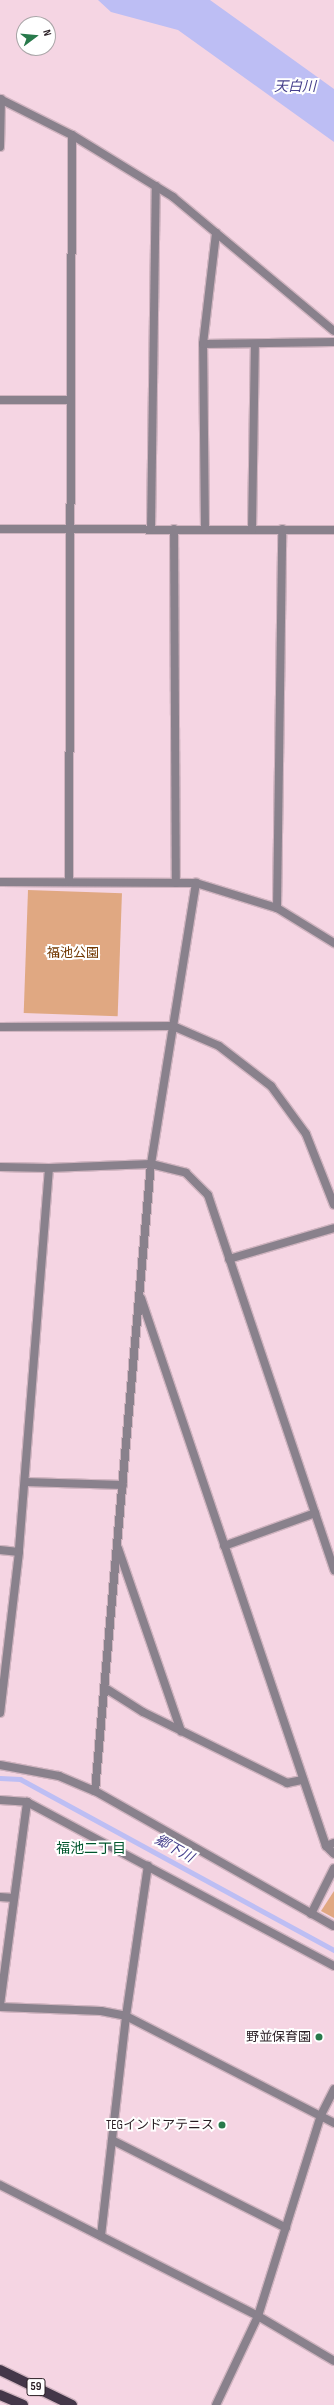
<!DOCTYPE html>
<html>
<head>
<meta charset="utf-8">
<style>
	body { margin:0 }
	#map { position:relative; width:334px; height:2405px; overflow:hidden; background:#f5d5e3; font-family:"Sofia Sans Condensed","Noto Sans JP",sans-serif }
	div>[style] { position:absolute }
	.green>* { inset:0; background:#e0a882; transform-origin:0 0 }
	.water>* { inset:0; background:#bdbef4 }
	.stream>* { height:5px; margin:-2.5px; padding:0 2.5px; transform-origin:2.5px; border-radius:2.5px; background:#bdbef4 }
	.roads { filter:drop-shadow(1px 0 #d0b4c0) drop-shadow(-1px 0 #d0b4c0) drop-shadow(0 1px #d0b4c0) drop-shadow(0 -1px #d0b4c0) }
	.minor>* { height:8px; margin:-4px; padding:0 4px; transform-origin:4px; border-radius:4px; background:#89818c }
	.tertiary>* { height:8px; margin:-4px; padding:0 4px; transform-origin:4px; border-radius:4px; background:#89818c }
	.primary>* { height:10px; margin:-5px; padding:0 5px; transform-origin:5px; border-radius:5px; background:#443749 }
	.dots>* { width:11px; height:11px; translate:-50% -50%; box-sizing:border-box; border:2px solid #fff; border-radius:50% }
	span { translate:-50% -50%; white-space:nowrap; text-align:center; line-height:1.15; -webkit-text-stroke:4px #fff; paint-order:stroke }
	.shield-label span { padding:1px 3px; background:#fff; border:1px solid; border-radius:3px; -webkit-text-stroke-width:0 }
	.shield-label { font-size:12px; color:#291d23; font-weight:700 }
	.park-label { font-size:13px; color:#713802 }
	.poi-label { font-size:13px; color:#291d23 }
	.right { translate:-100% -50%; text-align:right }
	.water-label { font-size:14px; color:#453f8c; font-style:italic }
	.neighbourhood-label { font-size:14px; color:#00562d }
	.north { position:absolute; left:16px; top:16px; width:40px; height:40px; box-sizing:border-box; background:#fff; border:1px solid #a9a5a7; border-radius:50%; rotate:74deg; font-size:11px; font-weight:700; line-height:16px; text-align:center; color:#291d23 }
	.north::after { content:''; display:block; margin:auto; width:14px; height:18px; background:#287a4b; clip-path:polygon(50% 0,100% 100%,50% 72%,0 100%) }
</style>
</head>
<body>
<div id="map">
	<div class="green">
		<i style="left:28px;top:890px;width:94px;height:123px;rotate:2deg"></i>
		<i style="clip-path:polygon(334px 1891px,334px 1918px,321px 1911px)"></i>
	</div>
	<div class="water">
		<i style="clip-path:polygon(98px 0,210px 0,334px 89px,334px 142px,178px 30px,111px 12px)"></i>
	</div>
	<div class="stream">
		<i style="left:0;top:1778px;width:20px;rotate:3deg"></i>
		<i style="left:20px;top:1779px;width:358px;rotate:28.6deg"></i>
	</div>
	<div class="roads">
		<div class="minor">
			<i style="left:0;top:99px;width:80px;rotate:26.6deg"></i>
			<i style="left:72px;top:135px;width:119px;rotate:31.5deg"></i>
			<i style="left:173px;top:197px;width:209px;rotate:39.8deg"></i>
			<i style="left:0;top:147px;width:48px;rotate:-88.8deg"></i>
			<i style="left:203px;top:344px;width:131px;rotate:-0.9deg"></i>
			<i style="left:0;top:400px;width:71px"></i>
			<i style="left:0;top:529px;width:334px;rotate:0.2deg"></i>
			<i style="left:151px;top:529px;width:343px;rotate:-89.2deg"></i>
			<i style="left:174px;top:529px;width:354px;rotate:89.7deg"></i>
			<i style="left:205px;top:529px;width:185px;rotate:-90.6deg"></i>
			<i style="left:203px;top:344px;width:112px;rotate:-83.3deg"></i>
			<i style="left:252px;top:530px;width:186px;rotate:-89.1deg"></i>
			<i style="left:0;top:882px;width:196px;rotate:0.3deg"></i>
			<i style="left:196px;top:883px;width:85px;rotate:17.2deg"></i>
			<i style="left:277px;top:908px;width:67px;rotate:31.6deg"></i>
			<i style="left:69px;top:882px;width:747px;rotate:-89.77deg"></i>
			<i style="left:277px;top:908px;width:379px;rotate:-89.2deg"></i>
			<i style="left:0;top:1167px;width:49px;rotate:1.2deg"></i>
			<i style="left:49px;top:1168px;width:385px;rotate:94.5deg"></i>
			<i style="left:19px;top:1552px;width:162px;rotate:96.7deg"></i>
			<i style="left:49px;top:1168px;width:102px;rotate:-2.2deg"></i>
			<i style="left:151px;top:1164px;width:36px;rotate:14deg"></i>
			<i style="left:186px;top:1173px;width:31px;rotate:45deg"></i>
			<i style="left:208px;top:1195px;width:396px;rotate:71.4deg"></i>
			<i style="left:229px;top:1259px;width:109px;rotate:-16.4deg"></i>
			<i style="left:141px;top:1298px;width:578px;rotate:71.35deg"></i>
			<i style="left:326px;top:1846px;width:9px;rotate:-21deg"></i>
			<i style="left:25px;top:1482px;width:98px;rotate:1.8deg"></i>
			<i style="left:224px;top:1546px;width:97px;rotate:-19.9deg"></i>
			<i style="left:118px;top:1548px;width:194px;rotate:71deg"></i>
			<i style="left:0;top:1550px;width:19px;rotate:6deg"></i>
			<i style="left:105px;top:1688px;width:45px;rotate:32.3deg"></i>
			<i style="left:143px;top:1712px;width:161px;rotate:26.2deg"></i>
			<i style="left:287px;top:1783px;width:16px;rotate:-11deg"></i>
			<i style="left:0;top:1765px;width:60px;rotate:10.6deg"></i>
			<i style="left:59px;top:1776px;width:39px;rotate:23deg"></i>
			<i style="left:95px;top:1791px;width:274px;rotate:29.5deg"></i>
			<i style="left:95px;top:1791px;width:629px;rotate:-84.9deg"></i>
			<i style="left:151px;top:1164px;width:285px;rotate:-80.9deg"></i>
			<i style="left:0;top:1800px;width:27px;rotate:4deg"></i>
			<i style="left:27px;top:1802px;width:348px;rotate:28.1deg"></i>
			<i style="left:326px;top:1846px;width:11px;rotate:45deg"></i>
			<i style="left:0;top:1897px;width:14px;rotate:4deg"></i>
			<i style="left:311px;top:1914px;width:51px;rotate:-63.4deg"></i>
			<i style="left:0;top:2005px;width:205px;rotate:-82.4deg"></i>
			<i style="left:0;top:2007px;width:101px;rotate:2.3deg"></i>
			<i style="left:101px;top:2011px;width:25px;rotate:11deg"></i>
			<i style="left:126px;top:2016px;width:234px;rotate:27.2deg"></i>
			<i style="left:112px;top:2140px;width:195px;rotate:26.8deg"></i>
			<i style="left:0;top:2185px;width:289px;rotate:26.9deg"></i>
			<i style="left:258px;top:2316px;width:88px;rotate:30.6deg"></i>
			<i style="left:101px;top:2236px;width:221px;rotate:-83.5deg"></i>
			<i style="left:126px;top:2016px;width:152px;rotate:-81.7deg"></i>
			<i style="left:216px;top:2405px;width:98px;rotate:-64.7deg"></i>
			<i style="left:258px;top:2316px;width:211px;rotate:-72.6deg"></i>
			<i style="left:321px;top:2115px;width:29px;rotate:-63deg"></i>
		</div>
		<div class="tertiary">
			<i style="left:0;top:1027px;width:173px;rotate:-0.3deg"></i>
			<i style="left:173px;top:1026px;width:50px;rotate:23.5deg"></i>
			<i style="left:219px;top:1046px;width:66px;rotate:37.6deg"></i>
			<i style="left:271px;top:1086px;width:59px;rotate:53.9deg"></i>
			<i style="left:306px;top:1134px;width:76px;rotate:68.5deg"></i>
		</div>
		<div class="primary">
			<i style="left:0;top:2370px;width:80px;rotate:25.9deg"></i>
			<i style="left:0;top:2395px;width:25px;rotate:23deg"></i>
		</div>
	</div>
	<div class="dots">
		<i style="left:319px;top:2037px;background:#287a4b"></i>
		<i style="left:222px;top:2125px;background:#287a4b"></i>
	</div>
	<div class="shield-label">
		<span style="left:36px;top:2387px">59</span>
	</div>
	<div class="park-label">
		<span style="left:73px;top:953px">福池公園</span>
	</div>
	<div class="poi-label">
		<span class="right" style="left:311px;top:2037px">野並保育園</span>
		<span class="right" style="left:214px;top:2125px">TEGインドアテニス</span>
	</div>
	<div class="water-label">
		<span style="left:295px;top:87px">天白川</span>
		<span style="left:174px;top:1849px;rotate:29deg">郷下川</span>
	</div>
	<div class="neighbourhood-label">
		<span style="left:91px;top:1849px">福池二丁目</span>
	</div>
	<div class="north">N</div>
</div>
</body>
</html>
